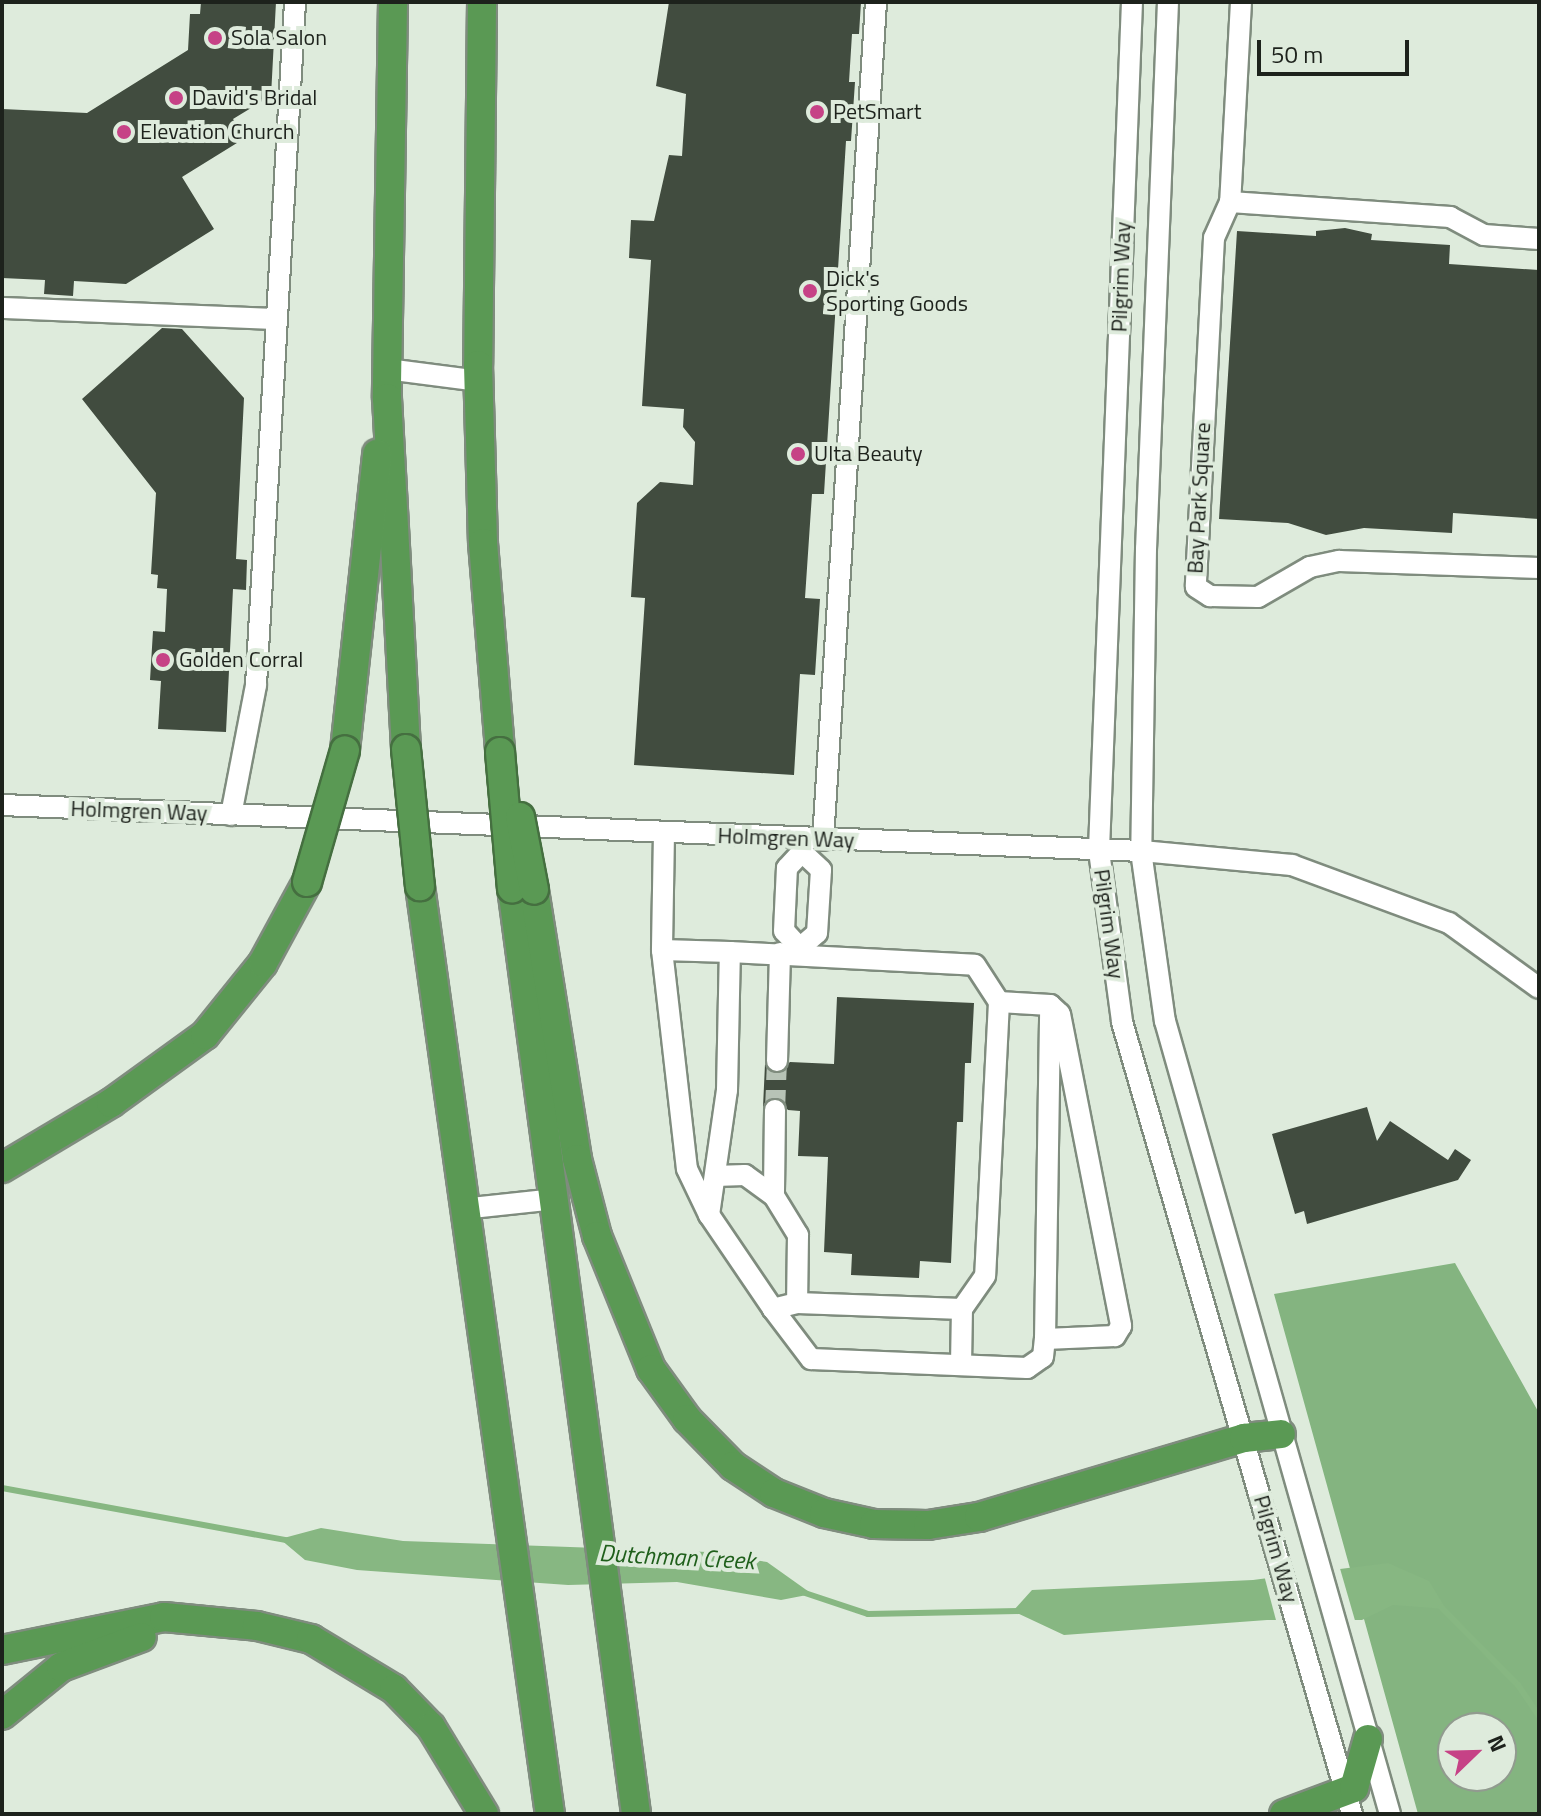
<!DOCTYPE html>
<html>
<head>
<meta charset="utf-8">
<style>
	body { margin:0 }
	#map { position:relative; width:1541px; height:1816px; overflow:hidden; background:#deebdc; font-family:"Titillium Web",sans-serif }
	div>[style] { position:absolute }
	.forest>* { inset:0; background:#84b480 }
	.water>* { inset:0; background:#87b782 }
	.pier>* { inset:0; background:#deebdc }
	.stream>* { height:6px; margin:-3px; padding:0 3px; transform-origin:3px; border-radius:3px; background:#87b782 }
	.building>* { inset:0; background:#414c3f }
	.minor-tunnel>* { height:20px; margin-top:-10px; transform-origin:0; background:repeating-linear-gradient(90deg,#b7c3b6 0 20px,transparent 0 30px) }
	.roads { filter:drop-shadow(2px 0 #7f8c7e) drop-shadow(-2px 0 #7f8c7e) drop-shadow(0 2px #7f8c7e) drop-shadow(0 -2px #7f8c7e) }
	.minor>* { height:20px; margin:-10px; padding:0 10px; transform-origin:10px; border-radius:10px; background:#fff }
	.highway>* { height:28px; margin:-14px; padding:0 14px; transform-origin:14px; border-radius:14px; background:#5a9954 }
	.bridges { filter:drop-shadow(2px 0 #456f40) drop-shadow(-2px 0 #456f40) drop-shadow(0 2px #456f40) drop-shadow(0 -2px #456f40) }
	.highway-bridge>* { height:28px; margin:-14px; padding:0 14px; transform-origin:14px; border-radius:14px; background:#5a9954 }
	.dots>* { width:22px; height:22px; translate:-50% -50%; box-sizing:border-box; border:4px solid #deebdc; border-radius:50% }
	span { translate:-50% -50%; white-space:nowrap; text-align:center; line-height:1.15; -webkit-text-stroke:8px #deebdc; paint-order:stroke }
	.poi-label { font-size:22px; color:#1d221c }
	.left { translate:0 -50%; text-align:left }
	.street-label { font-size:22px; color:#1d221c }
	.water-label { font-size:24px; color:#1f5f1b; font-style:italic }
	.frame { position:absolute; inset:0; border:4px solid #1d221c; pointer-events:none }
	.north { position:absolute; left:1437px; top:1712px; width:80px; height:80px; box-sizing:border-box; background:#deebdc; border:2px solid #919b8f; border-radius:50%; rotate:67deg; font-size:22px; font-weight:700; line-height:32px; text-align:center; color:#1d221c }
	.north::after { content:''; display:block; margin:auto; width:28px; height:36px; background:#c64286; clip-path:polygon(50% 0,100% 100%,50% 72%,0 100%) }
	.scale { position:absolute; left:1257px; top:40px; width:152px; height:36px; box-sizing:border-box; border:4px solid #1d221c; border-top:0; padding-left:10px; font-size:24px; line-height:28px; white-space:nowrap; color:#1d221c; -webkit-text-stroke:6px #deebdc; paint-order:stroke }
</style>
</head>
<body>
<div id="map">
	<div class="forest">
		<i style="clip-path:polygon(evenodd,1455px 1263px,1539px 1413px,1539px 1814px,1418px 1814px,1274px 1294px,1455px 1263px,1453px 1728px,1501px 1728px,1501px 1776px,1453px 1776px,1453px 1728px)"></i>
	</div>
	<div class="water">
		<i style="clip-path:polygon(321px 1528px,403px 1541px,708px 1552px,767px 1562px,812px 1594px,781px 1600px,677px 1582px,568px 1585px,357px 1570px,305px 1560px,280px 1539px)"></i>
		<i style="clip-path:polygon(1388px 1563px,1429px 1581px,1446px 1609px,1393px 1605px,1362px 1620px,1267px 1620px,1064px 1635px,1013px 1611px,1032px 1590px,1253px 1580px)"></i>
	</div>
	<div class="pier">
		<i style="clip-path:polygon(1339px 1565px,1356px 1624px,1277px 1624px,1264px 1575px)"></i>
	</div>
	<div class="stream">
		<i style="left:2px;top:1488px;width:289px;rotate:10.4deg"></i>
		<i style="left:805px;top:1593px;width:66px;rotate:18.4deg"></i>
		<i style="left:868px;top:1614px;width:150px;rotate:-1.1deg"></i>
		<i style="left:1441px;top:1607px;width:110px;rotate:45.4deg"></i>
		<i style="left:1518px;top:1685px;width:37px;rotate:56deg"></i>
	</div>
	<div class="building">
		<i style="clip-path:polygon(201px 2px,276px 2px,271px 96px,233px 119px,245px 138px,182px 177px,214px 229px,126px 284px,74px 281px,73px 296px,44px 294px,45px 280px,2px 278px,2px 109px,87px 113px,188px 50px,190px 14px,200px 14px)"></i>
		<i style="clip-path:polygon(669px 2px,861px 2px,859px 34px,852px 34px,849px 82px,855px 82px,851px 141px,846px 141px,824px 494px,812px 494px,805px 598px,820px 599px,815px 675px,800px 674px,794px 775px,634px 765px,645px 598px,631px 597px,637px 503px,660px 482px,693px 485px,695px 442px,683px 427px,684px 409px,642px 406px,651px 260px,629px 258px,631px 220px,654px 221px,669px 155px,682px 156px,686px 94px,656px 86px)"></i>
		<i style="clip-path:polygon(1345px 228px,1372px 234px,1371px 240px,1450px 245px,1449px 264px,1539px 270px,1539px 519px,1453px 513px,1452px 533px,1364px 528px,1326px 535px,1288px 523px,1219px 519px,1237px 231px,1316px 236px,1316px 231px)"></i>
		<i style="clip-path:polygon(162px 328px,182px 329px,244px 398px,236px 559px,247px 560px,246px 590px,233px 589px,226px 732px,158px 729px,161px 681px,150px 680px,153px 631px,165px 632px,167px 589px,157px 588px,158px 575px,151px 574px,156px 493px,82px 399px)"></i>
		<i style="clip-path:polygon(837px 997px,974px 1003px,971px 1063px,965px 1063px,963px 1122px,957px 1122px,951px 1263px,920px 1261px,919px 1278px,851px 1275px,852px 1254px,824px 1252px,828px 1157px,798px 1156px,800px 1111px,788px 1110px,776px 1097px,763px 1107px,765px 1064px,777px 1074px,790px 1062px,834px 1064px)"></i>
		<i style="clip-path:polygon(1367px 1107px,1377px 1141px,1390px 1121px,1448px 1160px,1455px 1149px,1471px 1160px,1458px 1180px,1307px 1224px,1304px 1211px,1295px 1214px,1272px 1134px)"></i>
	</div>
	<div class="minor-tunnel">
		<i style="left:775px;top:1110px;width:49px;rotate:-87.7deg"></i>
	</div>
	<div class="roads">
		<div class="minor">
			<i style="left:1132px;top:2px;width:850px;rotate:92.23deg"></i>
			<i style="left:1099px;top:851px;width:173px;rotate:82.3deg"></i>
			<i style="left:1122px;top:1022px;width:825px;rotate:73.81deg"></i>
			<i style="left:1168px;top:2px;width:547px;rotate:92.3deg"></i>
			<i style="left:1146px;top:549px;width:302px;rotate:90.9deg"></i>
			<i style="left:1141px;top:851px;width:172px;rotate:82deg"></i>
			<i style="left:1165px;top:1021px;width:824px;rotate:74.16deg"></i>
			<i style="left:1241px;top:2px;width:200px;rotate:93.1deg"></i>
			<i style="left:1230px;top:202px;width:39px;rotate:114deg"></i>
			<i style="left:1214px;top:238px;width:349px;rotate:93deg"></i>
			<i style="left:1196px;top:587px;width:17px;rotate:33deg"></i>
			<i style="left:1210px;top:596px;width:48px;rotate:1.2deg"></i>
			<i style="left:1258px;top:597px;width:60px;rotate:-30deg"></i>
			<i style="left:1310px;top:567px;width:30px;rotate:-12deg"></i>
			<i style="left:1339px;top:561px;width:200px;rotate:2deg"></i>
			<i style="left:1230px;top:202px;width:221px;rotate:3.9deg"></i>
			<i style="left:1450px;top:217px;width:38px;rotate:28deg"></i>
			<i style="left:1484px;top:235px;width:55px;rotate:4.2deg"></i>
			<i style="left:2px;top:308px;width:275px;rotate:2.3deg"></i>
			<i style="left:387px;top:369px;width:93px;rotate:7.4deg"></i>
			<i style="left:2px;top:805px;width:1140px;rotate:2.31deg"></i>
			<i style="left:1141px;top:851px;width:152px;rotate:5.3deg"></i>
			<i style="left:1292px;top:865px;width:167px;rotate:20.3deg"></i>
			<i style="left:1449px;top:923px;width:111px;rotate:35.8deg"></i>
			<i style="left:231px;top:815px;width:132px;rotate:-79.1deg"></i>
			<i style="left:256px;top:685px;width:684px;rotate:-86.73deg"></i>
			<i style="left:664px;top:833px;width:117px;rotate:91deg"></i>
			<i style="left:662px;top:950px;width:220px;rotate:83.5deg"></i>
			<i style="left:687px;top:1169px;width:51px;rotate:64.4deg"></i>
			<i style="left:823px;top:840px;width:840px;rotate:-86.38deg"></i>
			<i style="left:802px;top:852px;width:26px;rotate:43deg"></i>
			<i style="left:821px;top:870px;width:63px;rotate:93.6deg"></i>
			<i style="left:817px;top:933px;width:23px;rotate:139deg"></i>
			<i style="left:800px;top:948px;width:23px;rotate:-133deg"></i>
			<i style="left:784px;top:931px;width:63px;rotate:-87.3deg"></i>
			<i style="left:787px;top:868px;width:22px;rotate:-47deg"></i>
			<i style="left:802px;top:852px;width:13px;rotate:-81deg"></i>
			<i style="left:662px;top:950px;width:68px;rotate:1.7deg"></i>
			<i style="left:730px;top:952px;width:245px;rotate:3deg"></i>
			<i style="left:975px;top:965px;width:44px;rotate:57deg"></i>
			<i style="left:999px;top:1002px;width:274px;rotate:92.9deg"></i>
			<i style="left:985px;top:1276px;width:40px;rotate:124.9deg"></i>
			<i style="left:962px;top:1309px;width:165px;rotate:-177.9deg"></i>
			<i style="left:797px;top:1303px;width:25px;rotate:166deg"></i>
			<i style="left:773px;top:1309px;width:114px;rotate:-124.2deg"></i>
			<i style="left:709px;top:1215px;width:126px;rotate:-81.8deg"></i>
			<i style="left:727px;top:1090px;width:138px;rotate:-88.8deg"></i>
			<i style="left:999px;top:1002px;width:51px;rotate:3.4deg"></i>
			<i style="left:1050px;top:1005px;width:13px;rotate:42deg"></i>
			<i style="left:1060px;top:1014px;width:318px;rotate:78.9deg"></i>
			<i style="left:1121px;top:1326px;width:12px;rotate:121deg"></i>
			<i style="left:1115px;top:1336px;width:70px;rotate:177.5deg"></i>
			<i style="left:1045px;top:1339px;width:334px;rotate:-89.1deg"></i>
			<i style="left:777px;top:1061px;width:108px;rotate:-88.4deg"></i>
			<i style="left:775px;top:1110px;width:86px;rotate:90.7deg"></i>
			<i style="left:774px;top:1196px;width:46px;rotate:58.4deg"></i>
			<i style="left:798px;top:1235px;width:68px;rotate:90.8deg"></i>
			<i style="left:715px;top:1176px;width:30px;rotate:-2deg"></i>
			<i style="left:745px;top:1175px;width:36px;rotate:36deg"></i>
			<i style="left:462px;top:1209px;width:94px;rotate:-6.1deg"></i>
			<i style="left:773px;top:1309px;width:63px;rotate:52.8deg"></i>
			<i style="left:811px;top:1359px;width:216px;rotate:2.4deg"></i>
			<i style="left:1027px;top:1368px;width:19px;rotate:-35deg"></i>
			<i style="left:1043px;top:1357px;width:18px;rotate:-84deg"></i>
			<i style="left:961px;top:1365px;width:56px;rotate:-89deg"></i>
		</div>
		<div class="highway">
			<i style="left:393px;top:2px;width:396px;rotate:90.9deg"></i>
			<i style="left:387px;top:398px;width:352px;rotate:86.9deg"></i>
			<i style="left:482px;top:2px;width:363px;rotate:90.6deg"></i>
			<i style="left:478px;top:365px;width:178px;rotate:88.4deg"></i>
			<i style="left:483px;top:543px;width:210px;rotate:85.3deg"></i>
			<i style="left:345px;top:750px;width:298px;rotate:-83.8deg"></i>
			<i style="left:420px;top:886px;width:937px;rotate:82.03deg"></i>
			<i style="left:512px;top:888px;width:934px;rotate:82.37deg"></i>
			<i style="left:534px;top:890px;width:272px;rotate:80.9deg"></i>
			<i style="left:577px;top:1159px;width:80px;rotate:75.4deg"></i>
			<i style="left:597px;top:1236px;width:144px;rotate:67.9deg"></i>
			<i style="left:651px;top:1369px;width:62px;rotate:54.2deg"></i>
			<i style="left:687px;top:1419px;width:66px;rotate:45.6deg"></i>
			<i style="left:733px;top:1466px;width:49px;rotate:33.4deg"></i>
			<i style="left:774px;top:1493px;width:54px;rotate:21.8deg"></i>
			<i style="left:824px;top:1513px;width:51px;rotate:12.4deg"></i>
			<i style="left:874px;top:1524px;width:54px;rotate:1.1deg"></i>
			<i style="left:928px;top:1525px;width:52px;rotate:-8.9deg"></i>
			<i style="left:979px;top:1517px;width:277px;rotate:-16.6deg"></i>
			<i style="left:1244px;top:1438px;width:37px;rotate:-6deg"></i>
			<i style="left:2px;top:1168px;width:127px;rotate:-30.8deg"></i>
			<i style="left:111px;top:1103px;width:116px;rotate:-35.9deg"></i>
			<i style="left:205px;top:1035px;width:92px;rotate:-51.1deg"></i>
			<i style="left:263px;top:963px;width:92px;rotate:-61.5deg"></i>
			<i style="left:2px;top:1650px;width:165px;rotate:-11.5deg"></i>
			<i style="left:164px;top:1617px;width:93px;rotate:5.5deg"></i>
			<i style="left:257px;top:1626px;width:56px;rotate:13.5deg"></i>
			<i style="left:311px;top:1639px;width:97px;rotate:31.1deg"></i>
			<i style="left:394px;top:1689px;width:53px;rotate:45.8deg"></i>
			<i style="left:431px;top:1727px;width:102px;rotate:58.7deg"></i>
			<i style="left:2px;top:1715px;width:76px;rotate:-39.1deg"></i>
			<i style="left:61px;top:1667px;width:86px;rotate:-20.3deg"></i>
			<i style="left:1284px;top:1814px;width:75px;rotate:-20.4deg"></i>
			<i style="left:1354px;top:1788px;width:51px;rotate:-74.1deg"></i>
		</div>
	</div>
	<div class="bridges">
		<div class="highway-bridge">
			<i style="left:406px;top:749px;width:138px;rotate:84.2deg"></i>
			<i style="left:500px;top:752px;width:137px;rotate:85deg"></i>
			<i style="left:520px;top:817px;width:74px;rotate:79.1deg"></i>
			<i style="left:307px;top:882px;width:137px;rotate:-73.9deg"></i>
		</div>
	</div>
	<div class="dots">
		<i style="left:215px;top:38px;background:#c64286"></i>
		<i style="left:176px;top:98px;background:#c64286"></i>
		<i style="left:817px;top:112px;background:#c64286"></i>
		<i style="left:124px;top:132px;background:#c64286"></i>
		<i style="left:810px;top:291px;background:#c64286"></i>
		<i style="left:798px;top:454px;background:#c64286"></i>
		<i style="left:163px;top:660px;background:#c64286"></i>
	</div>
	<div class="poi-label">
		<span class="left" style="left:231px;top:38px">Sola Salon</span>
		<span class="left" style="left:192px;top:98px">David's Bridal</span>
		<span class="left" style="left:833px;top:112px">PetSmart</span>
		<span class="left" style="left:140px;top:132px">Elevation Church</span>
		<span class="left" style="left:826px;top:291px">Dick's<br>Sporting Goods</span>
		<span class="left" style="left:814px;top:454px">Ulta Beauty</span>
		<span class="left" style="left:179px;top:660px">Golden Corral</span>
	</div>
	<div class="street-label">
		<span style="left:1121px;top:277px;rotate:-88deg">Pilgrim Way</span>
		<span style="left:1199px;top:498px;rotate:-87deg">Bay Park Square</span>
		<span style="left:139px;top:811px;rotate:2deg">Holmgren Way</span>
		<span style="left:786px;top:838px;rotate:2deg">Holmgren Way</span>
		<span style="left:1109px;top:924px;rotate:82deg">Pilgrim Way</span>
		<span style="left:1276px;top:1549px;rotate:74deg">Pilgrim Way</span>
	</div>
	<div class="water-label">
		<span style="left:677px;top:1557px;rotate:3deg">Dutchman Creek</span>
	</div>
	<div class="frame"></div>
	<div class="north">N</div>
	<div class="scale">50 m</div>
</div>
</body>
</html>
